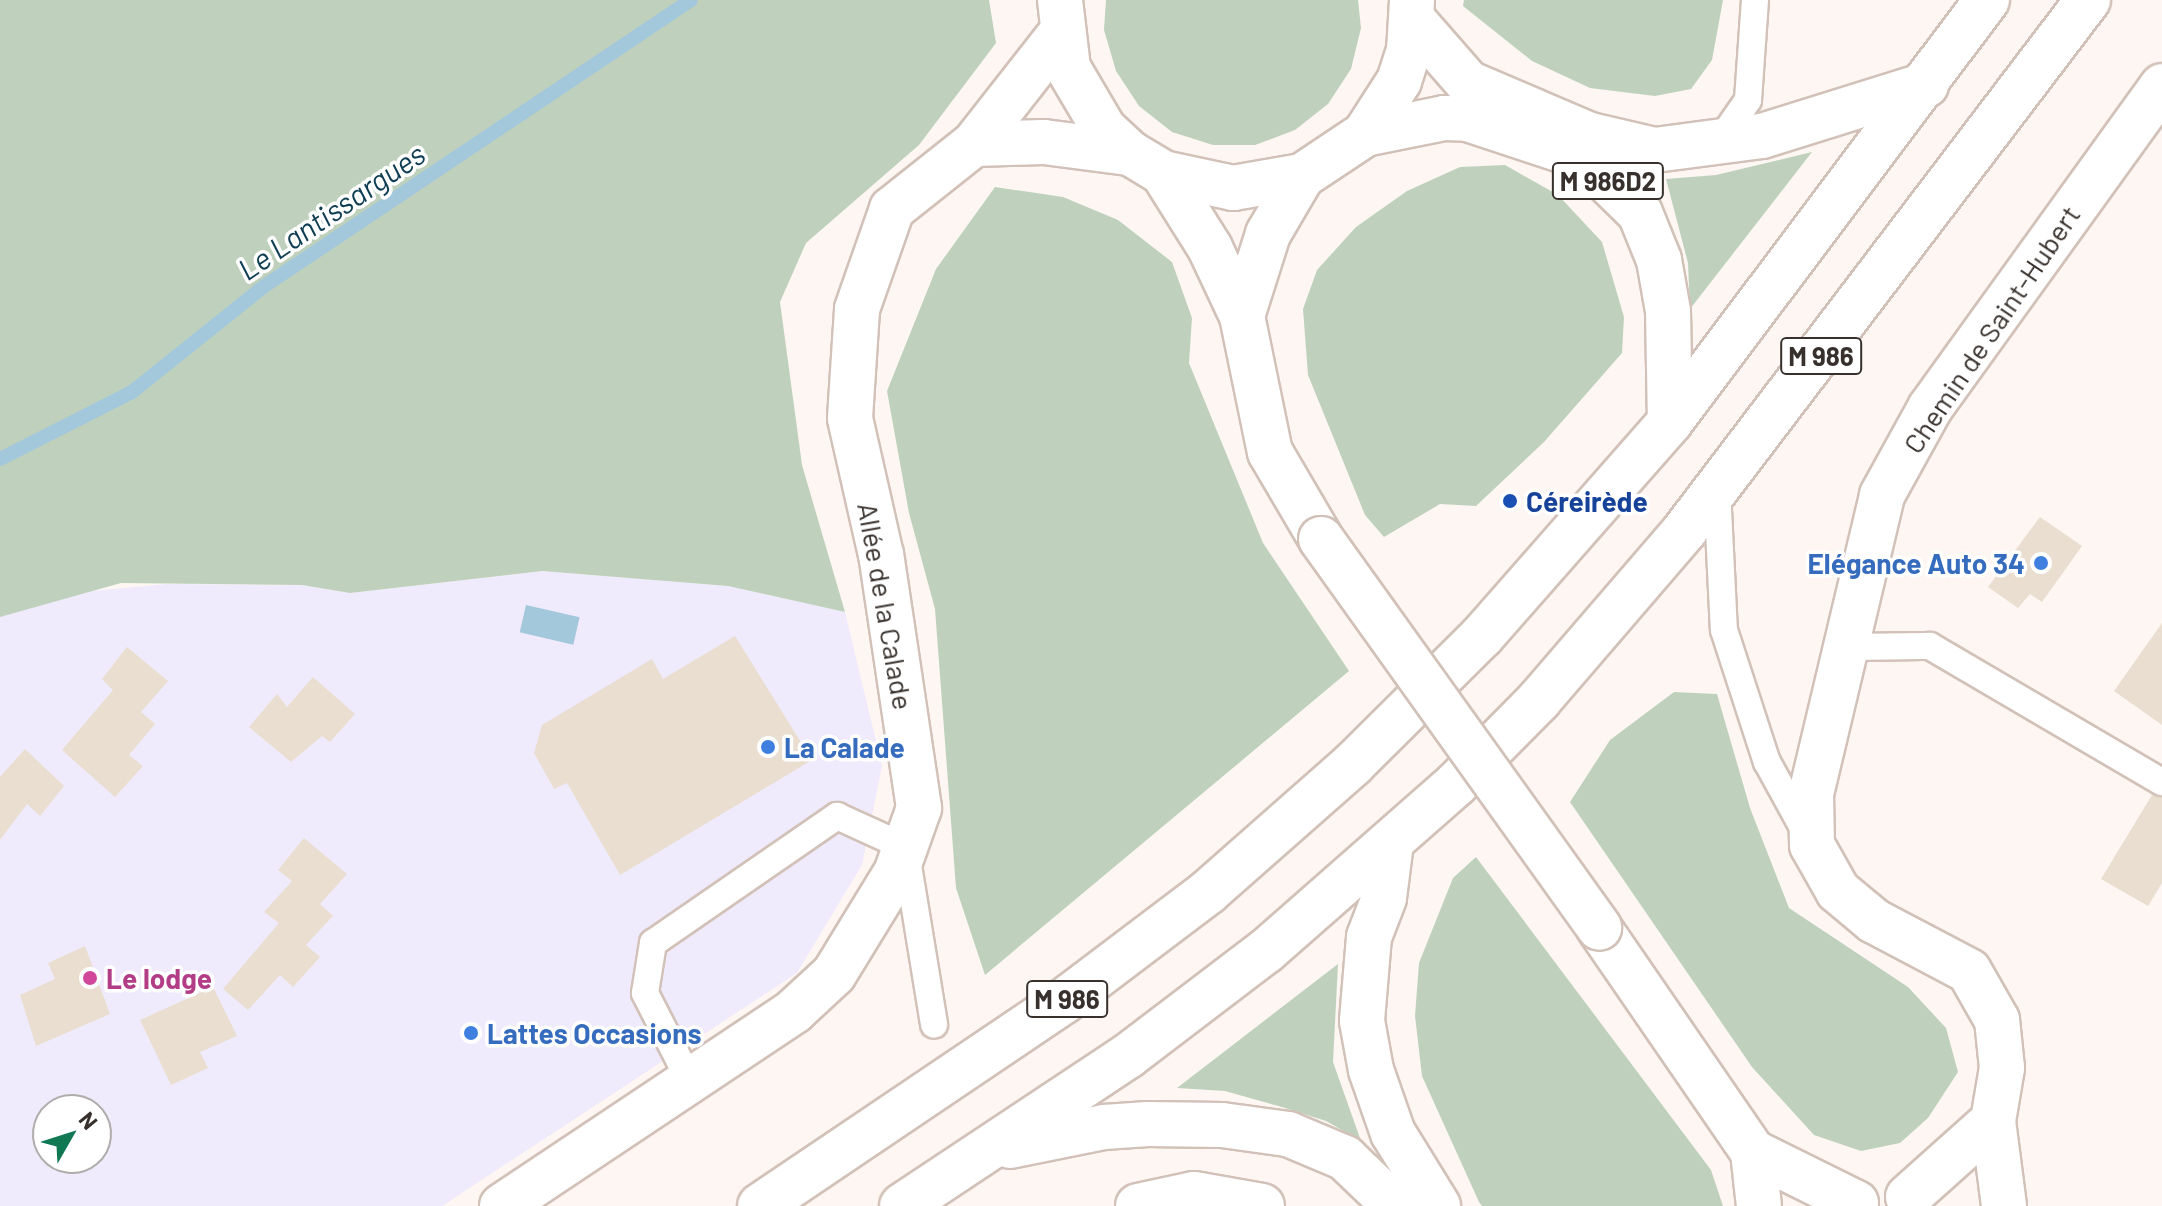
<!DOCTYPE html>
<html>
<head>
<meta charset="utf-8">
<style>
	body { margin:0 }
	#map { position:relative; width:2162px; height:1206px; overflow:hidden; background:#fdf6f2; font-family:Barlow,sans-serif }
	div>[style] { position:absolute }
	.commercial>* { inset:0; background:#f0ebfc }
	.green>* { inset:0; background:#bfd1bd }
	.water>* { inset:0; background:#a3c7db; transform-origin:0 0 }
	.stream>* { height:14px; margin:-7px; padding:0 7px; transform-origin:7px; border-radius:7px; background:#a3c7db }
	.building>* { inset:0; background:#e9decf }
	.roads { filter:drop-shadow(2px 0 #d2c1b8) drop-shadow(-2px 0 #d2c1b8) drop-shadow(0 2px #d2c1b8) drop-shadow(0 -2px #d2c1b8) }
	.lane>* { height:26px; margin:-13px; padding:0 13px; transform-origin:13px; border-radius:13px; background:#fff }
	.street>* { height:44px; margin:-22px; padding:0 22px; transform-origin:22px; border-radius:22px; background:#fff }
	.secondary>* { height:44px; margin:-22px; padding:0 22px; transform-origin:22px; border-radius:22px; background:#fff }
	.primary>* { height:44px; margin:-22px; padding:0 22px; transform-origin:22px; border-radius:22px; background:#fff }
	.bridges { filter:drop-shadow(2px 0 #d2c1b8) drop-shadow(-2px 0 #d2c1b8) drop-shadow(0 2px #d2c1b8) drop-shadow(0 -2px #d2c1b8) }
	.secondary-bridge>* { height:44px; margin:-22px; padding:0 22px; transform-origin:22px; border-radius:22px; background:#fff }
	.dots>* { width:22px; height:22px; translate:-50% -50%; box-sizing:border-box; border:4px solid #fff; border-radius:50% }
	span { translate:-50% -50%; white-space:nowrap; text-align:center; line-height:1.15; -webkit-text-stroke:7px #fff; paint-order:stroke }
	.shield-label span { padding:2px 6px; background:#fff; border:2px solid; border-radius:6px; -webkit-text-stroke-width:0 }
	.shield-label { font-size:26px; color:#37302c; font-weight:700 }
	.street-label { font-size:28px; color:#37302c }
	.transit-label { font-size:28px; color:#164399; font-weight:700 }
	.left { translate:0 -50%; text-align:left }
	.shop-label { font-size:28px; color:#366cbe; font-weight:700 }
	.right { translate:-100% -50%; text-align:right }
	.hotel-label { font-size:28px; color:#b23c85; font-weight:700 }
	.water-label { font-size:30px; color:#0f3e54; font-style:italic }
	.north { position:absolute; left:32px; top:1094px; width:80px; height:80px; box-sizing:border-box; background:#fff; border:2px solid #afacab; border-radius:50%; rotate:51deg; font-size:22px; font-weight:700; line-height:32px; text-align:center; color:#37302c }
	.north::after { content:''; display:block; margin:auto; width:28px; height:36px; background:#107953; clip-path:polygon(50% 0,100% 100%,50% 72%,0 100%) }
</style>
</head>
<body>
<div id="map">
	<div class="commercial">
		<i style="clip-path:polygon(evenodd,542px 571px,728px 586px,845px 612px,882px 766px,862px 865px,797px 973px,442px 1206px,0 1206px,0 615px,81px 592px,167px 584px,302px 585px,350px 593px,542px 571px,48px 1110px,96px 1110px,96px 1158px,48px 1158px,48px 1110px)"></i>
	</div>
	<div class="green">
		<i style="clip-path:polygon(0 0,989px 0,996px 43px,919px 145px,806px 243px,780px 302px,802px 465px,845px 612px,728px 586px,542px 571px,350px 593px,302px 585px,121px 583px,0 617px)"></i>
		<i style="clip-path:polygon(1106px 0,1358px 0,1361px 28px,1351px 69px,1328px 104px,1295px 130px,1255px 145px,1213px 145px,1172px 132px,1139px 106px,1116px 71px,1104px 30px)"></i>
		<i style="clip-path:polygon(1464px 0,1723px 0,1712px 60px,1691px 89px,1655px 96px,1590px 88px,1532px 61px,1463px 6px)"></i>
		<i style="clip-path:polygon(1812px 152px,1690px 309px,1688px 263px,1666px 179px,1716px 175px)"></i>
		<i style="clip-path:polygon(1505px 165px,1558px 195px,1602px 242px,1624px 317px,1622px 353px,1544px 442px,1476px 506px,1440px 504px,1384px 537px,1365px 515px,1308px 375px,1303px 309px,1317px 270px,1356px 227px,1407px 191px,1460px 167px)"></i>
		<i style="clip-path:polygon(995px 187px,1063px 197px,1118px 220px,1172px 262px,1192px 318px,1189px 363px,1263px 543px,1349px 671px,985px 975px,956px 888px,935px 609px,909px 513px,887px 391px,936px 269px)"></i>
		<i style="clip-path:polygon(1674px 692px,1717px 694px,1750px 808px,1789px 908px,1908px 987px,1946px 1028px,1958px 1072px,1928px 1118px,1900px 1143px,1861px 1151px,1814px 1135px,1752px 1067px,1570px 802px,1610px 740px)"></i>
		<i style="clip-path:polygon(1476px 857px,1711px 1170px,1723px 1206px,1482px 1206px,1479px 1202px,1422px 1076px,1415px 1016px,1419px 963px,1453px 878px)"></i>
		<i style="clip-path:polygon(1338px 964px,1333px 1062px,1361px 1141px,1326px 1121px,1282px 1107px,1225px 1091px,1177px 1088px)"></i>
	</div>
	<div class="water">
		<i style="left:526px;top:605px;width:55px;height:28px;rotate:13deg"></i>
	</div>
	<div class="stream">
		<i style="left:0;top:459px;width:148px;rotate:-26.9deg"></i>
		<i style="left:132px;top:392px;width:168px;rotate:-38.7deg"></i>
		<i style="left:263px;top:287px;width:515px;rotate:-33.84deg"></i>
	</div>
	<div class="building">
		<i style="clip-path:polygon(2040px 517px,2082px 546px,2042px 602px,2030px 594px,2018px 608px,1988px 587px)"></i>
		<i style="clip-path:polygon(2162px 623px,2162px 725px,2114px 691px)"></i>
		<i style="clip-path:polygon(735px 636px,812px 760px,620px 875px,567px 783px,554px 789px,534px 753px,542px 725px,652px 659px,663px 679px)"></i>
		<i style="clip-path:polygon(127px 647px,168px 681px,141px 712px,155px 724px,129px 755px,143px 766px,115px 797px,62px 750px,113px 690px,102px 679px)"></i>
		<i style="clip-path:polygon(313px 677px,355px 714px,330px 742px,322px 736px,291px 762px,249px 727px,277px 694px,287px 707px)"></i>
		<i style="clip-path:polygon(25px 749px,64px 786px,40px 816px,27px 804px,0 840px,0 777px)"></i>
		<i style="clip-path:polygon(2152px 795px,2162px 798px,2162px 883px,2148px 906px,2101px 879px)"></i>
		<i style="clip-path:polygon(304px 838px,347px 874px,320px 904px,333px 916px,306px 945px,320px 957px,293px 987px,280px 975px,248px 1010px,223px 989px,279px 923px,264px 912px,292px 881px,278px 870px)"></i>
		<i style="clip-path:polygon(85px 946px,110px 1014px,36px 1046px,20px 995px,55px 979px,48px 963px)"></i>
		<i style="clip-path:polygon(213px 987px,237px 1036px,200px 1052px,208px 1068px,171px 1085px,140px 1020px)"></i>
	</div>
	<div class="roads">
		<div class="lane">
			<i style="left:1719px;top:142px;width:51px;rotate:-55.4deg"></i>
			<i style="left:1748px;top:100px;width:100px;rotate:-86deg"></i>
			<i style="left:1717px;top:489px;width:141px;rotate:87.2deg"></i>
			<i style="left:1724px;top:630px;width:139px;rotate:72deg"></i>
			<i style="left:1767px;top:762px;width:79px;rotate:61.2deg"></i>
			<i style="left:1845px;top:647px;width:85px;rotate:-0.7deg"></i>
			<i style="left:1930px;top:646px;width:269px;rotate:30.4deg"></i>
			<i style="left:691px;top:1083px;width:101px;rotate:-117.1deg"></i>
			<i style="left:645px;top:993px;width:51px;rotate:-80.9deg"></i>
			<i style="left:653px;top:943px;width:224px;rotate:-34.6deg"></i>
			<i style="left:837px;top:816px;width:75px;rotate:24.5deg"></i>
			<i style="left:905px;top:847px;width:180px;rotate:80.7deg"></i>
		</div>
		<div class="street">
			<i style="left:1993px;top:1121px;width:54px;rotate:-80.4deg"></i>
			<i style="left:2002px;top:1068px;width:48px;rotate:-95.9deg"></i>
			<i style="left:1997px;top:1020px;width:56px;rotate:-119.7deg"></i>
			<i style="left:1969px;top:971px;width:107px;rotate:-152.2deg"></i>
			<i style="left:1874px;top:921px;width:47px;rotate:-140.2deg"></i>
			<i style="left:1838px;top:891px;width:53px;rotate:-119.5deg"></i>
			<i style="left:1812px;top:845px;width:51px;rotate:-91.1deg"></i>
			<i style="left:1811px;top:794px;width:307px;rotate:-76.6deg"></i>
			<i style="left:1882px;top:495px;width:99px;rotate:-61.1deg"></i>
			<i style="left:1930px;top:408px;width:397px;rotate:-54.2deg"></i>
			<i style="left:1138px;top:1206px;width:57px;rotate:-12.1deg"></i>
			<i style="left:1194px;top:1194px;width:69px;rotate:10deg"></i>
		</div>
		<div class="secondary">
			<i style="left:1060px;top:0;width:68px;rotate:83.3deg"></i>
			<i style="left:1068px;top:68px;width:71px;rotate:59.5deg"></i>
			<i style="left:1104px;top:129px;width:35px;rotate:43deg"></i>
			<i style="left:1130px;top:153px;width:39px;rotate:31deg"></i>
			<i style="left:1163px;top:173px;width:72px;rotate:12.1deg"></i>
			<i style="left:1233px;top:188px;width:70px;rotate:-9.9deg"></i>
			<i style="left:1302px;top:176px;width:76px;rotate:-33.7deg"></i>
			<i style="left:1365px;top:134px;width:63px;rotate:-57.3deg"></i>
			<i style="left:1399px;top:81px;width:32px;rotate:-72deg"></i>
			<i style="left:1409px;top:51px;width:51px;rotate:-86.6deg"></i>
			<i style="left:974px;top:144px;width:70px;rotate:-1.6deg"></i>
			<i style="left:1044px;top:142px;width:87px;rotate:7.3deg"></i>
			<i style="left:1163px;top:173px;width:89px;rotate:57.9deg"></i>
			<i style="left:1210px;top:248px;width:75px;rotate:64.8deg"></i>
			<i style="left:1242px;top:316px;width:139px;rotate:78.4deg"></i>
			<i style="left:1270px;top:452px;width:101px;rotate:59.6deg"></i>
			<i style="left:1242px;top:316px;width:86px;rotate:-72.4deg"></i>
			<i style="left:1268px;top:234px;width:67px;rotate:-59.6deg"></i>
			<i style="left:1599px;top:928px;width:272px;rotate:55.5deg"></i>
			<i style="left:1753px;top:1152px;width:54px;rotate:83.7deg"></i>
			<i style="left:1993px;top:1121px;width:86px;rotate:82.6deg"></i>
			<i style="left:1753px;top:1152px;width:115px;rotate:26.3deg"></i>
			<i style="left:1908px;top:1197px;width:114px;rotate:-41.8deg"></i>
			<i style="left:502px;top:1206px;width:351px;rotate:-33.7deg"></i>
			<i style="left:794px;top:1011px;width:54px;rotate:-42.8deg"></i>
			<i style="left:834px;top:974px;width:119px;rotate:-58.5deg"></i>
			<i style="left:896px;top:873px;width:69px;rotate:-70.5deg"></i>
			<i style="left:919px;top:808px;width:256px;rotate:-98.5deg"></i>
			<i style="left:881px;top:555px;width:140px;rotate:-102.8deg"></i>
			<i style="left:850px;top:418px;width:109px;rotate:-86.3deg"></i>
			<i style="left:857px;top:309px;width:106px;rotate:-70.7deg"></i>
			<i style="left:892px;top:209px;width:105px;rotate:-38.4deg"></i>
			<i style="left:974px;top:144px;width:141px;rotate:-51.9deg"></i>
		</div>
		<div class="primary">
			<i style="left:1413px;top:20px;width:84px;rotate:48.9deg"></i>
			<i style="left:1468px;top:83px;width:133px;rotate:23.1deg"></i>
			<i style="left:1590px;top:135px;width:67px;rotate:13deg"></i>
			<i style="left:1655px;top:150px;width:108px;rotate:-7.5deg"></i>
			<i style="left:1762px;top:136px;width:172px;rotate:-17.3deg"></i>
			<i style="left:1365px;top:134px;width:81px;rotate:-11.4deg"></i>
			<i style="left:1444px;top:118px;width:24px;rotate:2deg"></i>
			<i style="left:1468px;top:119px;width:102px;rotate:18.3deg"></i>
			<i style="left:1565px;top:151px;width:47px;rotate:34.7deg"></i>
			<i style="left:1604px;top:178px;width:50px;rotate:44.2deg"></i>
			<i style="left:1640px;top:213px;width:51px;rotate:68deg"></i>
			<i style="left:1659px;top:260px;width:52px;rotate:80deg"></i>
			<i style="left:1668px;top:311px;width:111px;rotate:89deg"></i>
			<i style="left:1391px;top:843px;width:55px;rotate:97.3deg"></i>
			<i style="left:1384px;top:898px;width:42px;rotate:111deg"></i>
			<i style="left:1369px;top:937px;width:84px;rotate:94.8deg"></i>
			<i style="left:1362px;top:1021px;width:50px;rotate:79.6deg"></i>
			<i style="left:1371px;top:1070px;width:67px;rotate:70.8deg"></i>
			<i style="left:1393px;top:1133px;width:86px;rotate:58.3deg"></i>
			<i style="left:1010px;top:1146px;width:96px;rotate:-11.4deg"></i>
			<i style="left:1104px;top:1127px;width:44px;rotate:-3.9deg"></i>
			<i style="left:1148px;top:1124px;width:74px;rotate:0.8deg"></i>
			<i style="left:1222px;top:1125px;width:67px;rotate:7.8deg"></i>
			<i style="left:1288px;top:1134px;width:62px;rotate:22.8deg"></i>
			<i style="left:1345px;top:1158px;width:69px;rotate:43.8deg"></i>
			<i style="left:760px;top:1206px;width:367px;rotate:-34deg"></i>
			<i style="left:1064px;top:1001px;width:181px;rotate:-37.1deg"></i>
			<i style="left:1208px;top:892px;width:193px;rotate:-41.4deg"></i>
			<i style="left:1353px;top:764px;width:182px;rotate:-44.8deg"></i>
			<i style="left:1482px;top:636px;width:285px;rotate:-48.7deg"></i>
			<i style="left:1670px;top:422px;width:528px;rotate:-53.09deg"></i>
			<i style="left:902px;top:1206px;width:271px;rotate:-33.6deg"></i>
			<i style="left:1128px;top:1056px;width:173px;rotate:-37.3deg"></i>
			<i style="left:1266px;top:951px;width:253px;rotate:-41.3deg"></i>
			<i style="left:1456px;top:784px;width:118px;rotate:-45.3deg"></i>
			<i style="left:1539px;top:700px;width:224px;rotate:-49.3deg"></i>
			<i style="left:1685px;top:530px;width:666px;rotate:-52.75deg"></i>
		</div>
	</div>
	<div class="bridges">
		<div class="secondary-bridge">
			<i style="left:1321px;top:539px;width:478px;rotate:54.4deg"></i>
		</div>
	</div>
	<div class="dots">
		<i style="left:1510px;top:501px;background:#1a4fb4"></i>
		<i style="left:2041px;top:563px;background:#3f7fe0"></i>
		<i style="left:768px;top:747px;background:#3f7fe0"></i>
		<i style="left:90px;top:978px;background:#d1479c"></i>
		<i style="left:471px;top:1033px;background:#3f7fe0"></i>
	</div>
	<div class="shield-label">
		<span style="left:1608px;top:181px">M 986D2</span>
		<span style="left:1821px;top:356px">M 986</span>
		<span style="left:1067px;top:999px">M 986</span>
	</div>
	<div class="street-label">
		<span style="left:1991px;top:329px;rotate:-56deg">Chemin de Saint-Hubert</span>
		<span style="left:886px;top:606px;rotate:80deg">Allée de la Calade</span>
	</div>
	<div class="transit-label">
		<span class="left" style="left:1526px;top:501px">Céreirède</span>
	</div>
	<div class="shop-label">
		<span class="right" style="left:2025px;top:563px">Elégance Auto 34</span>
		<span class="left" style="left:784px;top:747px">La Calade</span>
		<span class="left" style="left:487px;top:1033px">Lattes Occasions</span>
	</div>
	<div class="hotel-label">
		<span class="left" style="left:106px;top:978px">Le lodge</span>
	</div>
	<div class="water-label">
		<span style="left:331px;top:211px;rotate:-34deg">Le Lantissargues</span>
	</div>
	<div class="north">N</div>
</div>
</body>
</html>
